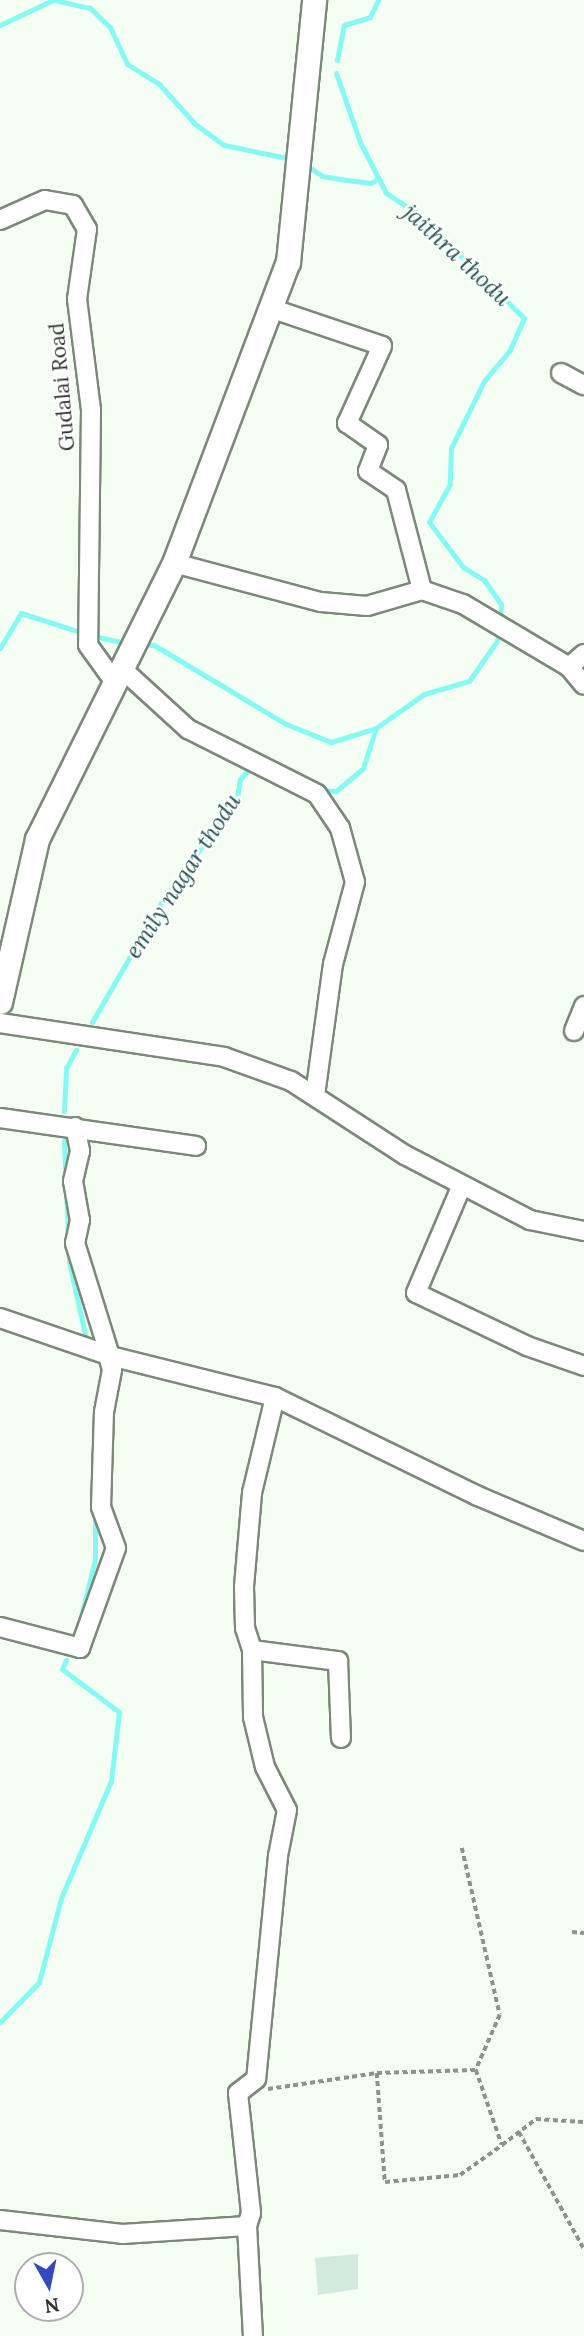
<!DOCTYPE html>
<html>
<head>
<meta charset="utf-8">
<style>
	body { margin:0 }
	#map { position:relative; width:584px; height:2336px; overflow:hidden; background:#f5fef3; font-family:Lora,serif }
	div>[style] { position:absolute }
	.stream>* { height:5px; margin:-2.5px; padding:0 2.5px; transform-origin:2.5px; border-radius:2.5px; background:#85f9f4 }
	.building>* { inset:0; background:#d1e9de }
	.path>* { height:3.5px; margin-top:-1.75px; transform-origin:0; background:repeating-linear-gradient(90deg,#8c938a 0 5px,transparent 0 8.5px) }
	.roads { filter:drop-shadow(2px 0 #7b8978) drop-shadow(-2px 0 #7b8978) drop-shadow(0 2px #7b8978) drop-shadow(0 -2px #7b8978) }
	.minor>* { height:18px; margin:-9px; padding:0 9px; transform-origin:9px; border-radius:9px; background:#fff }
	.major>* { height:23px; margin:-11.5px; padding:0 11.5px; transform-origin:11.5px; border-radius:11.5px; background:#fff }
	span { translate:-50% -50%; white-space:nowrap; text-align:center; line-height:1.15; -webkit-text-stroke:5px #fff; paint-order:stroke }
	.street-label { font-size:21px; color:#2f342d }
	.water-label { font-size:23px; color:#1f5250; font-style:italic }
	.north { position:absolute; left:14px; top:2252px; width:70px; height:70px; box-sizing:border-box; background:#fff; border:2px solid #acaeab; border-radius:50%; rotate:171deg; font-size:19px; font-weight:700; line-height:28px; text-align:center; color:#2f342d }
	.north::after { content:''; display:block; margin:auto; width:24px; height:32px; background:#354abc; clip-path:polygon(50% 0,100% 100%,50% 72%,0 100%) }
</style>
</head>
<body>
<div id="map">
	<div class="stream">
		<i style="left:55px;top:0;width:36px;rotate:13deg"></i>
		<i style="left:90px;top:8px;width:28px;rotate:44deg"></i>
		<i style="left:110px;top:27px;width:41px;rotate:65.3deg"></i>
		<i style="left:127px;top:64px;width:39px;rotate:32deg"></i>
		<i style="left:160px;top:85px;width:52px;rotate:48.1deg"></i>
		<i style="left:195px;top:124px;width:36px;rotate:36deg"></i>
		<i style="left:224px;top:145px;width:64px;rotate:11.7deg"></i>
		<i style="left:0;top:25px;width:59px;rotate:-25.3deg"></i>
		<i style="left:337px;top:60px;width:36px;rotate:-79deg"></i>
		<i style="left:344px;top:25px;width:27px;rotate:-17deg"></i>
		<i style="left:370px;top:17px;width:19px;rotate:-65deg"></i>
		<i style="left:336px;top:73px;width:73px;rotate:70.8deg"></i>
		<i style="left:360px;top:142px;width:57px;rotate:63deg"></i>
		<i style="left:386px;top:193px;width:37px;rotate:33deg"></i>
		<i style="left:417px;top:213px;width:150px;rotate:44.5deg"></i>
		<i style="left:524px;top:318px;width:35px;rotate:114deg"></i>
		<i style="left:510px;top:350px;width:40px;rotate:130deg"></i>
		<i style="left:484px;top:381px;width:75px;rotate:116.2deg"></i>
		<i style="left:451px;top:448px;width:36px;rotate:92deg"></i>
		<i style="left:450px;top:484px;width:43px;rotate:118.9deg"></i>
		<i style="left:429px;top:522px;width:56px;rotate:52.9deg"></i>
		<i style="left:463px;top:567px;width:25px;rotate:32deg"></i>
		<i style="left:484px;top:580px;width:29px;rotate:55deg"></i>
		<i style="left:501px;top:604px;width:17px;rotate:93deg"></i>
		<i style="left:312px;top:169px;width:12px;rotate:35deg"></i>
		<i style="left:322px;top:176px;width:25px;rotate:9deg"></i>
		<i style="left:347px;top:180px;width:24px;rotate:7deg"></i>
		<i style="left:371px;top:183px;width:9px;rotate:-32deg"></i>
		<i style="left:93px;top:636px;width:35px;rotate:12deg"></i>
		<i style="left:141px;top:644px;width:13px;rotate:4deg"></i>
		<i style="left:154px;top:645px;width:154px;rotate:30.9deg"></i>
		<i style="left:286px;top:724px;width:48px;rotate:21.8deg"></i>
		<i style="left:331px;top:742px;width:47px;rotate:-17.3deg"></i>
		<i style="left:376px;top:728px;width:59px;rotate:-35.3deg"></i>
		<i style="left:424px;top:694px;width:47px;rotate:-16.1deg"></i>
		<i style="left:469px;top:681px;width:49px;rotate:-55deg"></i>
		<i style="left:497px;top:641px;width:10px;rotate:-79deg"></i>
		<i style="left:0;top:648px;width:41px;rotate:-59deg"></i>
		<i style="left:21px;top:613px;width:65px;rotate:17.9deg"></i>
		<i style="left:322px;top:790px;width:14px;rotate:4deg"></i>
		<i style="left:336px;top:791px;width:35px;rotate:-40deg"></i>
		<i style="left:363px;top:768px;width:42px;rotate:-72deg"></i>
		<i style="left:92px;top:1022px;width:138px;rotate:-59.9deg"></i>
		<i style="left:161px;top:903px;width:130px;rotate:-54.1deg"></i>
		<i style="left:237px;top:798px;width:19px;rotate:-81deg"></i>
		<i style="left:240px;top:779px;width:16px;rotate:-47deg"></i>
		<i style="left:64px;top:1111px;width:43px;rotate:-87.3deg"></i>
		<i style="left:66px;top:1068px;width:21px;rotate:-61deg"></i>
		<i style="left:64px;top:1141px;width:121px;rotate:87.6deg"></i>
		<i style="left:69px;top:1262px;width:83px;rotate:77.5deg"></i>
		<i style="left:79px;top:1625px;width:68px;rotate:-76.4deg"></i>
		<i style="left:95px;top:1559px;width:49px;rotate:-90deg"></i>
		<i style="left:0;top:2022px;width:56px;rotate:-45.7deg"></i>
		<i style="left:39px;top:1982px;width:87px;rotate:-75.3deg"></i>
		<i style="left:61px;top:1898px;width:127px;rotate:-66.9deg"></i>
		<i style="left:111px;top:1781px;width:69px;rotate:-83.4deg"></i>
		<i style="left:119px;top:1712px;width:71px;rotate:-143deg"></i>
		<i style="left:62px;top:1669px;width:10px;rotate:-66deg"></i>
	</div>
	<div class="building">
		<i style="clip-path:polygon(358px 2254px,358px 2289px,318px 2295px,315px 2258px)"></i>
	</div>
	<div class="path">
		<i style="left:462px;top:1848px;width:171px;rotate:77.2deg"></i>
		<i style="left:500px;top:2015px;width:60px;rotate:113.6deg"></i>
		<i style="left:572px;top:1932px;width:12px;rotate:5deg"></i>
		<i style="left:377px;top:2073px;width:109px;rotate:85.8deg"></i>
		<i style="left:385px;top:2182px;width:75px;rotate:-5.3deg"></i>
		<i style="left:460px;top:2175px;width:52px;rotate:-35.5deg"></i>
		<i style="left:268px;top:2089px;width:110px;rotate:-8.4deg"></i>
		<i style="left:377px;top:2073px;width:99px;rotate:-1.7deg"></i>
		<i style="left:476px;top:2070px;width:79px;rotate:70.9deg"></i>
		<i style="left:502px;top:2145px;width:43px;rotate:-37.4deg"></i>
		<i style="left:536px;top:2119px;width:48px;rotate:3.6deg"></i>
		<i style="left:519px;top:2132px;width:134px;rotate:60.9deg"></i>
	</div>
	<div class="roads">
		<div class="minor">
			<i style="left:0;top:220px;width:49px;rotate:-24deg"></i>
			<i style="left:45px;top:200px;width:28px;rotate:10deg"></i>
			<i style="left:73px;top:205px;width:28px;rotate:60deg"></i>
			<i style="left:87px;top:229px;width:71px;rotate:98.1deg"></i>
			<i style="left:77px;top:299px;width:112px;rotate:82.8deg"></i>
			<i style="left:91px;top:410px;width:235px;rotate:90.7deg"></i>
			<i style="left:88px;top:645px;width:44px;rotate:54.2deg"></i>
			<i style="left:270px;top:308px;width:118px;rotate:18.7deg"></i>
			<i style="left:382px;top:346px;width:85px;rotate:114.4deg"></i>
			<i style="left:347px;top:423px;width:38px;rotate:35deg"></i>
			<i style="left:378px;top:445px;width:28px;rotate:111deg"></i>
			<i style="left:368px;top:471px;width:34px;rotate:34deg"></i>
			<i style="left:396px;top:490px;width:103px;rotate:75.4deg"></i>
			<i style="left:561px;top:373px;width:26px;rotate:28deg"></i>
			<i style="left:174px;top:563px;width:152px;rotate:14.9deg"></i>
			<i style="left:321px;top:602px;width:46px;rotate:5deg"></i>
			<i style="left:367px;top:606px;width:57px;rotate:-16.2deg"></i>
			<i style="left:422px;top:590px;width:43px;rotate:18.9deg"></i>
			<i style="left:463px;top:604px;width:123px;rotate:30.7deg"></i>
			<i style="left:569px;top:667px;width:23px;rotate:50deg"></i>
			<i style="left:569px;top:667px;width:20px;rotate:-41deg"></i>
			<i style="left:121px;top:668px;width:91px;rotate:42.3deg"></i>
			<i style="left:188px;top:729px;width:144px;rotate:26.7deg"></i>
			<i style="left:317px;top:794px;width:41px;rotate:55.9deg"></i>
			<i style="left:340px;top:828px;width:56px;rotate:74.5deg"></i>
			<i style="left:355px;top:882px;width:85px;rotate:105deg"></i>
			<i style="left:333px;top:964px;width:133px;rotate:97.8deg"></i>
			<i style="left:0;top:1023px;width:227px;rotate:8.6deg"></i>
			<i style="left:224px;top:1057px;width:71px;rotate:19.7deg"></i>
			<i style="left:291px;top:1081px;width:136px;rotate:33deg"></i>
			<i style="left:405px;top:1155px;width:141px;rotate:27.5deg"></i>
			<i style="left:530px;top:1220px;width:55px;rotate:11.5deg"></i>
			<i style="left:574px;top:1031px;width:27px;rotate:-68deg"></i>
			<i style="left:0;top:1118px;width:198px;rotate:8.1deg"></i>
			<i style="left:75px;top:1127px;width:25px;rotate:78deg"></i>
			<i style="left:80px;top:1151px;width:31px;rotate:103deg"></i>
			<i style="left:73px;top:1181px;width:40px;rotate:80deg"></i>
			<i style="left:80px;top:1220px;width:24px;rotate:102deg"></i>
			<i style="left:75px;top:1243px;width:118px;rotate:72.8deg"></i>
			<i style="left:462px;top:1185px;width:117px;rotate:113.1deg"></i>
			<i style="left:416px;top:1293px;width:123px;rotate:25.5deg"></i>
			<i style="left:527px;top:1346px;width:60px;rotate:19.3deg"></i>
			<i style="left:0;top:1318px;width:120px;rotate:18.9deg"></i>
			<i style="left:114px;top:1357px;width:166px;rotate:14deg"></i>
			<i style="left:275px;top:1397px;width:226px;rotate:26deg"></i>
			<i style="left:478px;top:1496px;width:115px;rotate:23deg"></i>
			<i style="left:275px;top:1397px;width:99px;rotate:103.5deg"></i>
			<i style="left:252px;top:1493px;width:94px;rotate:94.9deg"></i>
			<i style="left:244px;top:1587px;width:41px;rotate:88.6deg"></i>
			<i style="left:245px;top:1628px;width:23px;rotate:72deg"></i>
			<i style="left:252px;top:1650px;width:87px;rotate:7.3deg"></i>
			<i style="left:338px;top:1661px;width:77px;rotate:87.8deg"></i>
			<i style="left:0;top:1627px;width:83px;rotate:14.7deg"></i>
			<i style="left:80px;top:1648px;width:106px;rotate:-70.2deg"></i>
			<i style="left:116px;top:1548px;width:44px;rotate:-110.1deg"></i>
			<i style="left:101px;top:1507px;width:95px;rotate:-88.2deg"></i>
			<i style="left:104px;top:1412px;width:43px;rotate:-79.2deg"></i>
			<i style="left:112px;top:1370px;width:16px;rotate:-105deg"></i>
			<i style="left:252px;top:1650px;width:67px;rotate:89.1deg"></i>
			<i style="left:253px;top:1717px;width:51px;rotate:76.5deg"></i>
			<i style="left:265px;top:1767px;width:48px;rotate:62.9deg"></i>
			<i style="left:287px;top:1810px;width:47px;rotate:101.1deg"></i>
			<i style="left:278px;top:1856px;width:224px;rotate:95.6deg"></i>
			<i style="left:256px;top:2079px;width:23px;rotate:142deg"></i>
			<i style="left:238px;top:2093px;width:121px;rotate:83.8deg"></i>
			<i style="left:251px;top:2213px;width:14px;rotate:107deg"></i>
			<i style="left:247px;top:2226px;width:110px;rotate:86.9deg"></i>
			<i style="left:0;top:2220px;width:123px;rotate:6.5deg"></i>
			<i style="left:122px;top:2234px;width:125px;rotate:-3.7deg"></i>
		</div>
		<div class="major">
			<i style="left:0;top:1002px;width:167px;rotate:-77.2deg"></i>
			<i style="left:37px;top:839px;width:308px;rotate:-63.6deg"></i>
			<i style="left:174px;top:563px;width:322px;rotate:-69.3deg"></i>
			<i style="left:288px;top:262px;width:263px;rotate:-84.3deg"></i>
		</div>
	</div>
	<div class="street-label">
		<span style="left:62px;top:387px;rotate:-95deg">Gudalai Road</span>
	</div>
	<div class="water-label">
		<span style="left:457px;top:255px;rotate:43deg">jaithra thodu</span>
		<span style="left:183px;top:876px;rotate:-57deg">emily nagar thodu</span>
	</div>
	<div class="north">N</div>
</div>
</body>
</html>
